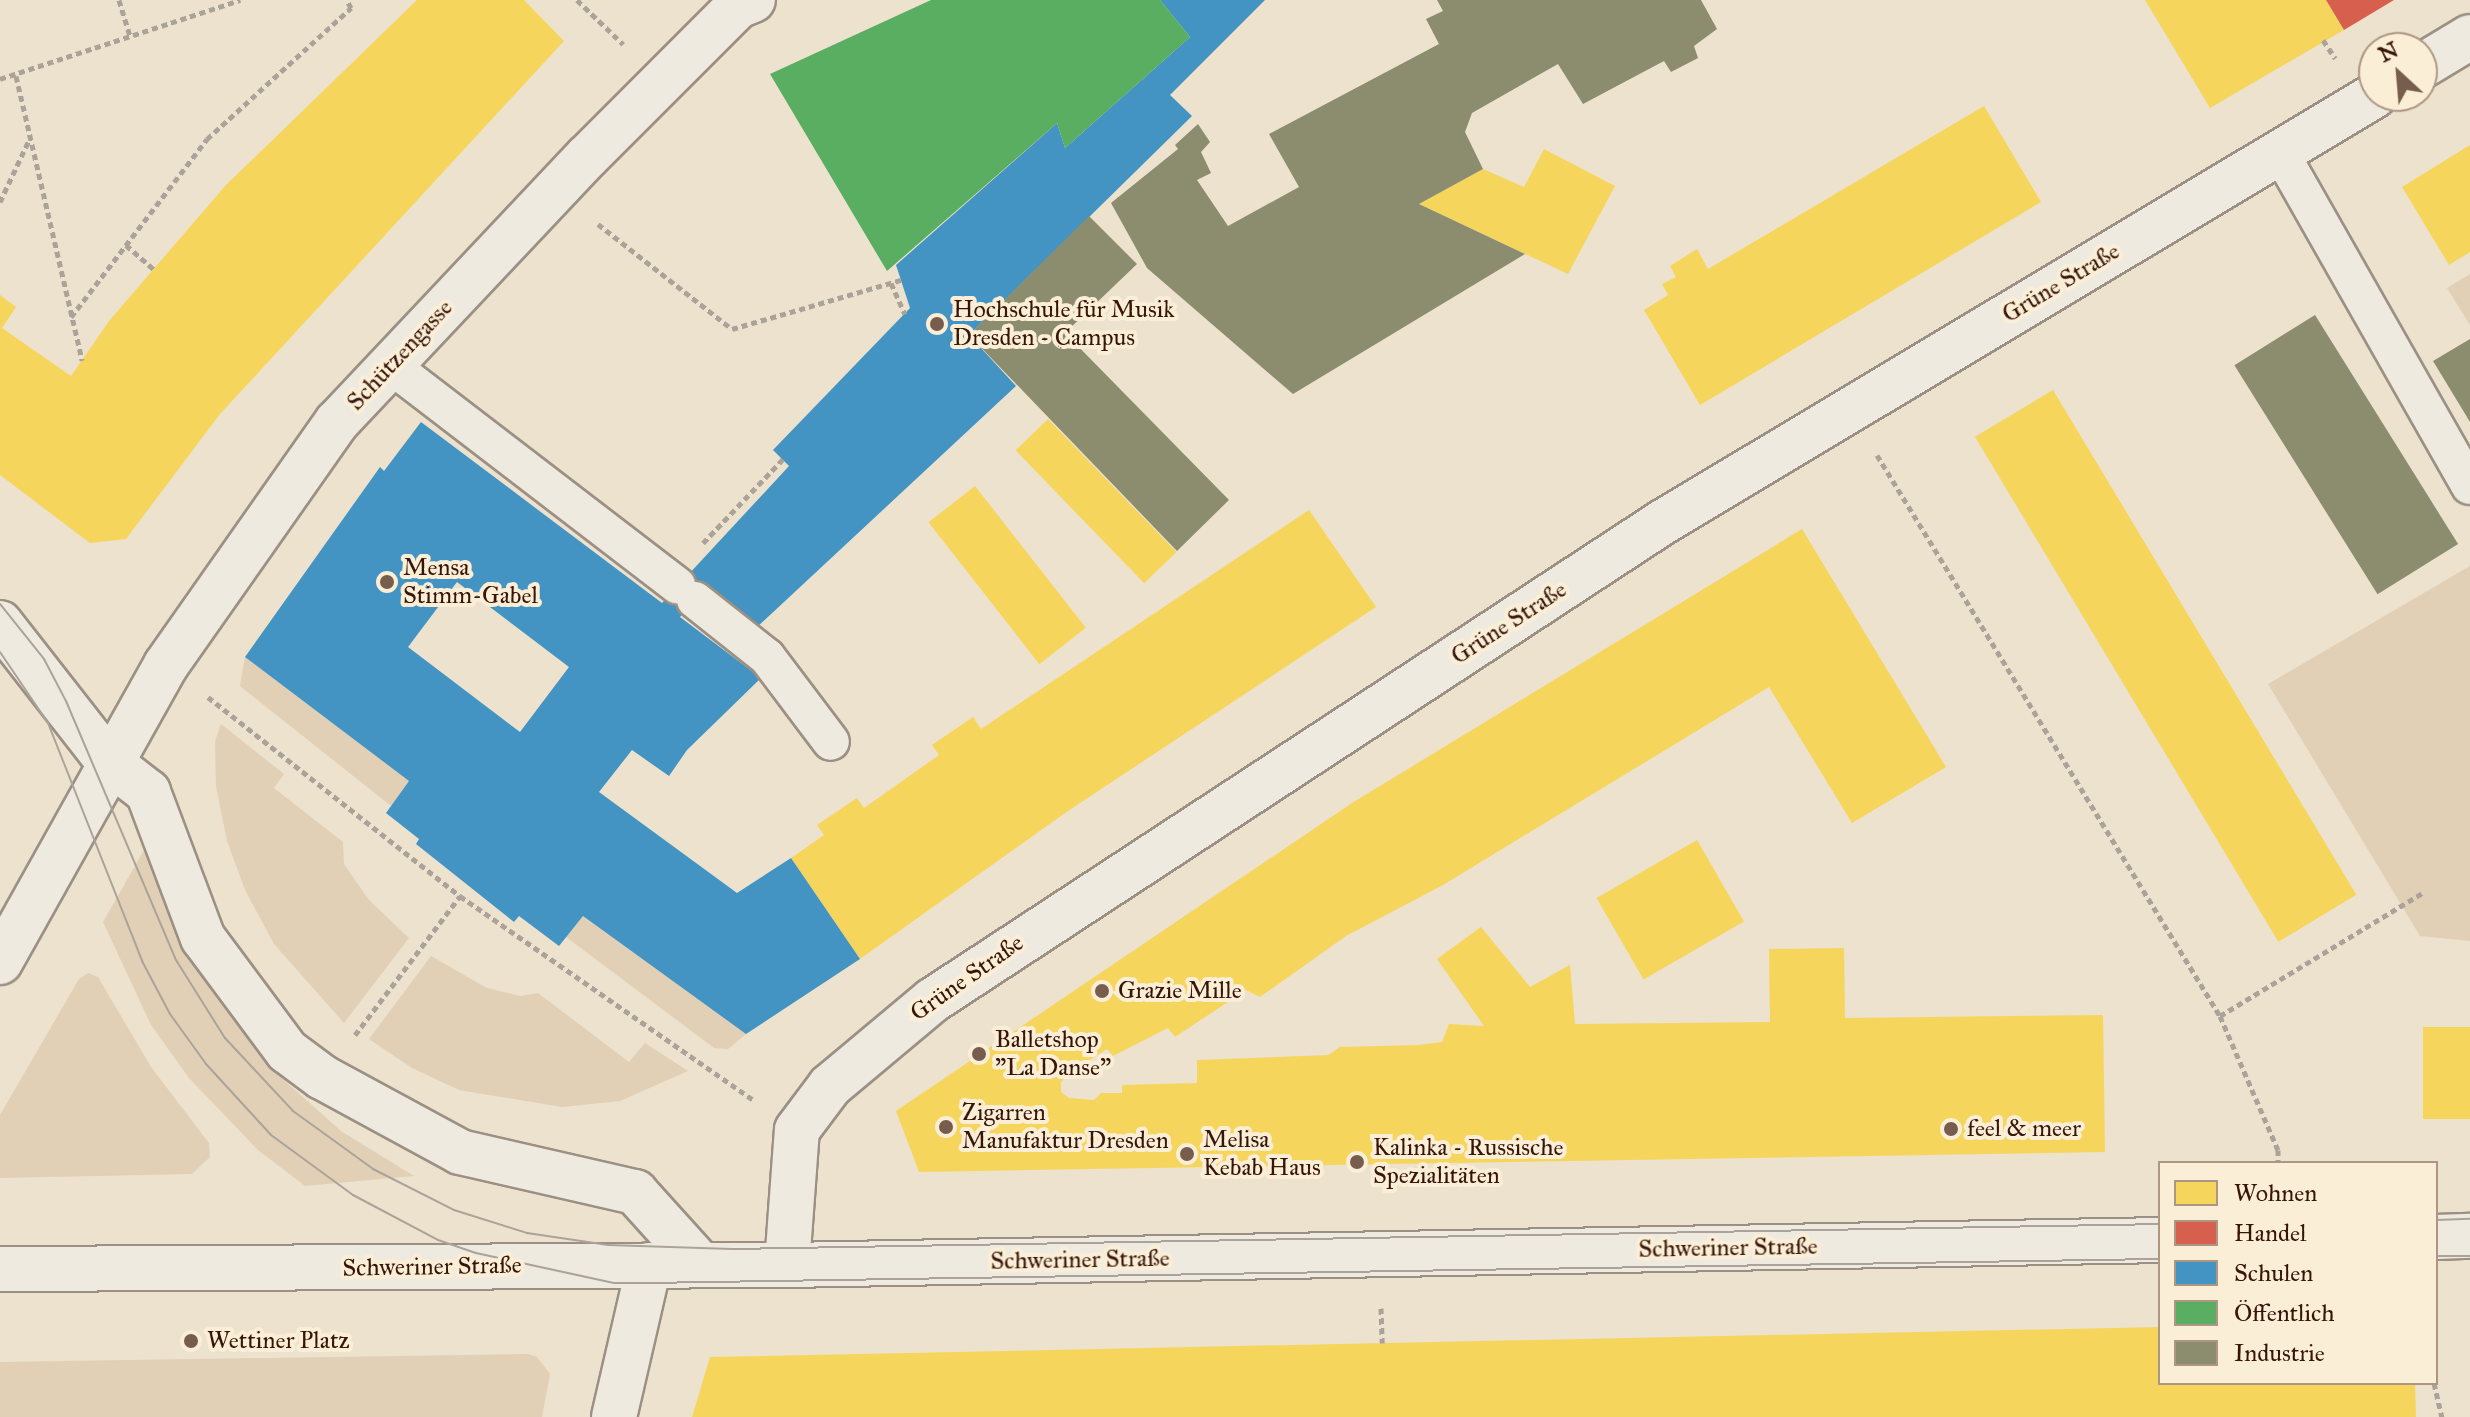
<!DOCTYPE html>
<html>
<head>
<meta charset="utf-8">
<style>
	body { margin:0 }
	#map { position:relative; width:2470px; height:1417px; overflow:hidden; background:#ece2ce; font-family:"IM FELL Great Primer",serif }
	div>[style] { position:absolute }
	.green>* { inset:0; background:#e1d0b6 }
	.homes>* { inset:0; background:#f6d55c; transform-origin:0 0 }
	.shops>* { inset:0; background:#d6604d }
	.schools>* { inset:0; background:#4393c3 }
	.public>* { inset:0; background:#5aae61 }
	.industry>* { inset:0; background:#8c8c6e; transform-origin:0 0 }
	.path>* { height:5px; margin-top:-2.5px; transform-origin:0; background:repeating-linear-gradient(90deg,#aba39a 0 6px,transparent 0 10px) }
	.roads { filter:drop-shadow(2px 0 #9b9083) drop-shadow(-2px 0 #9b9083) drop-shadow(0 2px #9b9083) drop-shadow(0 -2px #9b9083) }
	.service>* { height:36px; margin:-18px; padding:0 18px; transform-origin:18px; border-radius:18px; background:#efeae0 }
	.minor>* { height:44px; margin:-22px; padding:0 22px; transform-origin:22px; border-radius:22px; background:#efeae0 }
	.tertiary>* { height:44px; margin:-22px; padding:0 22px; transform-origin:22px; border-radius:22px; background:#efeae0 }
	.tram>* { height:2px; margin:-1px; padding:0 1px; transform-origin:1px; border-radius:1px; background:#aba39a }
	.dots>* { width:22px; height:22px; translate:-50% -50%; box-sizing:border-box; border:4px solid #fbeed7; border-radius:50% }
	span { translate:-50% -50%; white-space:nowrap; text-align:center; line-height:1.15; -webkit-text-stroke:8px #fbeed7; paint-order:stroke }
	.street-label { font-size:24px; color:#371508 }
	.poi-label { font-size:24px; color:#371508 }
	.left { translate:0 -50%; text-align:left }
	.legend { position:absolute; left:2158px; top:1161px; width:280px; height:224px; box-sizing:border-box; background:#fbeed7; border:2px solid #ad9784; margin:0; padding:10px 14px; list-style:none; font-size:24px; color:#371508 }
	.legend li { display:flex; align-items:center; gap:16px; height:40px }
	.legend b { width:40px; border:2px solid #ad9784 }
	.north { position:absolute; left:2358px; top:32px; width:80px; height:80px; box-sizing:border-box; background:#fbeed7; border:2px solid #ad9784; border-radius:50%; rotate:334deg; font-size:22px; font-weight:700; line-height:32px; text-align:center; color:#371508 }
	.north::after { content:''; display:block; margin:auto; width:28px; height:36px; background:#765d4d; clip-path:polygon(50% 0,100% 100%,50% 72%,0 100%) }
</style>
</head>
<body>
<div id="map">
	<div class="green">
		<i style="clip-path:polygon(2470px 274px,2470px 325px,2447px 288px)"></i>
		<i style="clip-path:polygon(2470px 566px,2470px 941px,2420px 936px,2268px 684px)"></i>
		<i style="clip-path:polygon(245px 657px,409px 781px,391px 806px,240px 686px)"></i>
		<i style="clip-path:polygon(221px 724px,284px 774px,274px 788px,343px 842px,344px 864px,369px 900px,409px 938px,344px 1023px,274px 944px,245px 890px,227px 841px,216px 786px,215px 741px)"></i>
		<i style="clip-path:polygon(144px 850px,189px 954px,267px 1065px,341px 1131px,414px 1176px,305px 1186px,258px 1150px,189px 1078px,151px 1025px,103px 922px)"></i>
		<i style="clip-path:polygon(583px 916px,746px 1034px,728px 1049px,714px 1048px,566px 937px)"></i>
		<i style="clip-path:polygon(431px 956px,487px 988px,521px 996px,538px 993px,629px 1062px,645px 1043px,688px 1071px,620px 1101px,562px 1107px,459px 1090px,412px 1068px,369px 1039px)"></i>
		<i style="clip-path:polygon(88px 973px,98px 977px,151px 1067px,209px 1143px,210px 1157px,192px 1174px,0 1178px,0 1115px,79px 979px)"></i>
		<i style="clip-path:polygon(528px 1354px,537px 1357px,550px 1374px,542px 1417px,0 1417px,0 1362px)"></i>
	</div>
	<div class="homes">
		<i style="clip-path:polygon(417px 0,524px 0,564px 41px,220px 414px,126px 539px,90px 543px,0 475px,0 295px,16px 307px,2px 328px,71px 376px,109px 321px,226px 185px)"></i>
		<i style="clip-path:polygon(2145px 0,2326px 0,2344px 30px,2210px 108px)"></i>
		<i style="clip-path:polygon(1984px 106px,2041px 202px,1700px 405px,1644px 310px,1668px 295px,1662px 284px,1676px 277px,1670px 266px,1697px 249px,1708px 269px)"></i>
		<i style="clip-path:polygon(2470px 145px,2470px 252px,2449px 265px,2402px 187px)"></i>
		<i style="clip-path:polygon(1544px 149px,1615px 186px,1568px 274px,1419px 204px,1483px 169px,1524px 187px)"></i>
		<i style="left:2053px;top:390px;width:589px;height:91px;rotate:59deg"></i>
		<i style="left:1048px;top:419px;width:185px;height:45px;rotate:46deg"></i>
		<i style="left:975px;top:486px;width:180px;height:59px;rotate:52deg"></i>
		<i style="clip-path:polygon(1309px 510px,1376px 607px,1065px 813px,860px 959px,791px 858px,824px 835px,817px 825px,857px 798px,864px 808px,939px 755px,932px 745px,973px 717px,981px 729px)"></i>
		<i style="clip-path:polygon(1802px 529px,1946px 767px,1852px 823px,1769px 687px,1443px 885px,1346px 936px,1260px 997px,1246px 990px,1175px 1037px,1168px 1028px,1113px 1056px,1107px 1049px,1069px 1073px,1061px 1082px,1061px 1092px,1069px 1098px,1094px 1100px,1101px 1093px,1122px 1093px,1122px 1085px,1197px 1083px,1197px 1060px,1328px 1055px,1340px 1047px,1419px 1045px,1442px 1042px,1449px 1024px,1484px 1026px,1437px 959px,1481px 927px,1530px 987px,1570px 965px,1575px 1024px,1770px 1022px,1769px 949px,1844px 948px,1845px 1018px,2103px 1015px,2105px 1152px,919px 1172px,896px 1111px,1352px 803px)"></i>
		<i style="left:1697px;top:840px;width:94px;height:116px;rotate:60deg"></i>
		<i style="left:2470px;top:1027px;width:92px;height:47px;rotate:90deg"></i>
		<i style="clip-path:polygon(2160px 1327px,2160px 1383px,2415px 1383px,2416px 1417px,692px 1417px,710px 1357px)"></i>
	</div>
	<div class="shops">
		<i style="clip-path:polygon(2326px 0,2394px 0,2344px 30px)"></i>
	</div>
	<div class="schools">
		<i style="clip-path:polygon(evenodd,1160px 0,1265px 0,1170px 95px,1192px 116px,969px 335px,1016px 386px,755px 629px,708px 584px,680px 617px,761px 678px,687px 750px,669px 776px,632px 750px,599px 792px,737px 893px,791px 858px,860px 959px,746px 1034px,583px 916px,559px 946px,519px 916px,514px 922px,416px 844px,419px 839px,386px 813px,409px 781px,245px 657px,380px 467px,384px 471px,421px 422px,662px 603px,789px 466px,773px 450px,910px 308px,896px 265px,1057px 123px,1065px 148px,1190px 37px,1160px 0,457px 582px,569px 667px,520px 732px,408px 647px,457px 582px)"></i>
	</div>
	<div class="public">
		<i style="clip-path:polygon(931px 0,1160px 0,1190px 37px,1065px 148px,1057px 123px,887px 271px,770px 74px)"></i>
	</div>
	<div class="industry">
		<i style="clip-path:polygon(1437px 0,1701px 0,1717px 29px,1694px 46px,1698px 58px,1671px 72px,1664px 61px,1583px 104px,1558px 64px,1472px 113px,1465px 132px,1483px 169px,1419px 204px,1525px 254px,1293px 394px,1147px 268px,1111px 203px,1178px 149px,1175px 145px,1198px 124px,1210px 142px,1201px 152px,1211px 173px,1197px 180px,1228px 226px,1299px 187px,1269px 134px,1439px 44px,1426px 19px,1443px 11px)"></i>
		<i style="clip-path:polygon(1089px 216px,1137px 264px,1065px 333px,1229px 500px,1177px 551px,969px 335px)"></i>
		<i style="left:2315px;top:315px;width:270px;height:95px;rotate:58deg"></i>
		<i style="clip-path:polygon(2470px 339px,2470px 422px,2433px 361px)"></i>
	</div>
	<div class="path">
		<i style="left:119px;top:0;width:39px;rotate:73deg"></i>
		<i style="left:577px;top:0;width:64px;rotate:43.7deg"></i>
		<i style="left:2323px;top:40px;width:22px;rotate:56deg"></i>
		<i style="left:16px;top:76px;width:292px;rotate:76.9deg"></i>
		<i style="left:0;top:79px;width:253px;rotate:-18.2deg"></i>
		<i style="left:0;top:202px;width:71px;rotate:-64.9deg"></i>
		<i style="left:598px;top:224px;width:170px;rotate:38.1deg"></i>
		<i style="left:732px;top:329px;width:176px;rotate:-16.2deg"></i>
		<i style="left:126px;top:245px;width:37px;rotate:41deg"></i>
		<i style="left:891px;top:283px;width:34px;rotate:66deg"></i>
		<i style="left:71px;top:317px;width:224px;rotate:-52.6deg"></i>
		<i style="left:207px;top:139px;width:195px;rotate:-42.3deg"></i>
		<i style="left:351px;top:8px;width:9px;rotate:-117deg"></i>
		<i style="left:1877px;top:455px;width:658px;rotate:58.56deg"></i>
		<i style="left:2220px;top:1016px;width:146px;rotate:66.6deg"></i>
		<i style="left:2278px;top:1150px;width:13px;rotate:90deg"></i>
		<i style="left:703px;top:543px;width:116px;rotate:-46.4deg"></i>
		<i style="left:208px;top:697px;width:321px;rotate:38.3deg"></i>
		<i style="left:460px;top:896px;width:357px;rotate:34.8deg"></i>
		<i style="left:2220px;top:1016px;width:239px;rotate:-31.3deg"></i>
		<i style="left:355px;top:1035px;width:174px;rotate:-52.9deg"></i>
		<i style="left:1381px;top:1308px;width:35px;rotate:88deg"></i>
		<i style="left:2434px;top:1383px;width:35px;rotate:77deg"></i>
	</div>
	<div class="roads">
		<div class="service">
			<i style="left:2280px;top:152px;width:384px;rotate:60.4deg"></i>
			<i style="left:390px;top:365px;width:362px;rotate:37.5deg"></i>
			<i style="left:695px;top:600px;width:92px;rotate:38.4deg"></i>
			<i style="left:767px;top:657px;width:106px;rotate:53deg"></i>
		</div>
		<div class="minor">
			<i style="left:2422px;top:66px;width:56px;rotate:-31.1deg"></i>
			<i style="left:0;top:623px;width:175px;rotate:52deg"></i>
			<i style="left:108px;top:761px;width:51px;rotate:37.8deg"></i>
			<i style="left:148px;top:792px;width:156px;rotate:69.4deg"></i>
			<i style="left:203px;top:938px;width:141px;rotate:53.4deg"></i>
			<i style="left:287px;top:1051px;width:44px;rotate:36.6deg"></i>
			<i style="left:322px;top:1077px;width:157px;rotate:28.5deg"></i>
			<i style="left:460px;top:1152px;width:180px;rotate:12.9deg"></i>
			<i style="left:635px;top:1192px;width:98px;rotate:47.9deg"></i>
			<i style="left:0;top:962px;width:340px;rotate:-60.8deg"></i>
			<i style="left:166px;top:665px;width:297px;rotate:-54.9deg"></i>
			<i style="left:337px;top:422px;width:364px;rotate:-46.7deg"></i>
			<i style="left:587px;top:157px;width:214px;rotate:-45deg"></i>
			<i style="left:738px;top:6px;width:16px;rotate:-22deg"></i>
			<i style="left:787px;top:1265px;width:135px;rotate:-85.8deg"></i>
			<i style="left:797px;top:1130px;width:55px;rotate:-53.1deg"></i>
			<i style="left:830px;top:1086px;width:134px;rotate:-39.9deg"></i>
			<i style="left:933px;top:1000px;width:873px;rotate:-33.22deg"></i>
			<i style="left:1663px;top:522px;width:829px;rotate:-30.93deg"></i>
			<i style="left:614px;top:1417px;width:156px;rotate:-77deg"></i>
		</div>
		<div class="tertiary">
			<i style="left:2436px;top:1237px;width:34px;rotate:-2deg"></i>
			<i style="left:0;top:1269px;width:787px;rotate:-0.29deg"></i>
			<i style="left:787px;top:1265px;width:1373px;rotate:-1.04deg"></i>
		</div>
	</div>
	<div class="tram">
		<i style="left:0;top:604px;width:70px;rotate:51.3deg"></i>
		<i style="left:44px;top:659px;width:47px;rotate:62.4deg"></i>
		<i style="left:66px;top:701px;width:281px;rotate:67deg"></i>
		<i style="left:176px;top:960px;width:92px;rotate:57.9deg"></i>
		<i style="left:225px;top:1038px;width:100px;rotate:47deg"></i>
		<i style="left:293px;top:1111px;width:99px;rotate:35.9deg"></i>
		<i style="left:373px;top:1169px;width:91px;rotate:26.8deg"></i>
		<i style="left:454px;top:1210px;width:77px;rotate:17.5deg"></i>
		<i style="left:527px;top:1233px;width:82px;rotate:8.4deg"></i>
		<i style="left:608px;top:1245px;width:124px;rotate:1.8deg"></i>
		<i style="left:732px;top:1249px;width:1428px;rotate:-1deg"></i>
		<i style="left:0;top:652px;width:86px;rotate:55.9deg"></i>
		<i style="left:48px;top:723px;width:256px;rotate:68.4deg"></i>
		<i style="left:142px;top:961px;width:60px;rotate:62.2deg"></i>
		<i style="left:170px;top:1014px;width:62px;rotate:54.2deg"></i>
		<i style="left:206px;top:1064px;width:96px;rotate:47.5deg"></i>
		<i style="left:271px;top:1135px;width:102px;rotate:36.2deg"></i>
		<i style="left:353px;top:1195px;width:96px;rotate:27.9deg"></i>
		<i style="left:438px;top:1240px;width:40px;rotate:18.9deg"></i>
		<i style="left:476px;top:1253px;width:141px;rotate:12.3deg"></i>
		<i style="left:614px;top:1283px;width:32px"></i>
		<i style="left:646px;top:1283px;width:1514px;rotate:-0.91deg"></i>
		<i style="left:2436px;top:1220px;width:34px;rotate:-2deg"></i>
		<i style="left:2436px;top:1256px;width:34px"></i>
	</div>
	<div class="dots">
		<i style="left:937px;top:324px;background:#765d4d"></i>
		<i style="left:387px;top:582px;background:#765d4d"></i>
		<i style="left:1102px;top:991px;background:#765d4d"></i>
		<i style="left:979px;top:1054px;background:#765d4d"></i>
		<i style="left:946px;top:1127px;background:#765d4d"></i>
		<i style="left:1951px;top:1129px;background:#765d4d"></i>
		<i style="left:1187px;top:1154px;background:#765d4d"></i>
		<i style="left:1357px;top:1162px;background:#765d4d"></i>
		<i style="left:191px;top:1341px;background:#765d4d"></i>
	</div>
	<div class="street-label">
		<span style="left:2061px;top:283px;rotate:-31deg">Grüne Straße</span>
		<span style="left:400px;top:355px;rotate:-47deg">Schützengasse</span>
		<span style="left:1509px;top:623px;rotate:-33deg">Grüne Straße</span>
		<span style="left:967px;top:978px;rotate:-35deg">Grüne Straße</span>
		<span style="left:1728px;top:1248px;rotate:-1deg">Schweriner Straße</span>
		<span style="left:1080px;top:1260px;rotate:-1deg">Schweriner Straße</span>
		<span style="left:432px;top:1267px;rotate:-1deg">Schweriner Straße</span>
	</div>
	<div class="poi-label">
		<span class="left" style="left:953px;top:324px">Hochschule für Musik<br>Dresden - Campus</span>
		<span class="left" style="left:403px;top:582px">Mensa<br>Stimm-Gabel</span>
		<span class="left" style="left:1118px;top:991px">Grazie Mille</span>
		<span class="left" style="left:995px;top:1054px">Balletshop<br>"La Danse"</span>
		<span class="left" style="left:962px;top:1127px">Zigarren<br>Manufaktur Dresden</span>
		<span class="left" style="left:1967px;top:1129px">feel &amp; meer</span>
		<span class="left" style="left:1203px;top:1154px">Melisa<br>Kebab Haus</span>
		<span class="left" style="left:1373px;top:1162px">Kalinka - Russische<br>Spezialitäten</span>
		<span class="left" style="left:207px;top:1341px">Wettiner Platz</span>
	</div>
	<ul class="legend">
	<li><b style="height:22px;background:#f6d55c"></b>Wohnen</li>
	<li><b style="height:22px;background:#d6604d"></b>Handel</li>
	<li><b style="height:22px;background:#4393c3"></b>Schulen</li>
	<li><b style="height:22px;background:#5aae61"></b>Öffentlich</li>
	<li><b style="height:22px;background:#8c8c6e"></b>Industrie</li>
	</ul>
	<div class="north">N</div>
</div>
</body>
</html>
